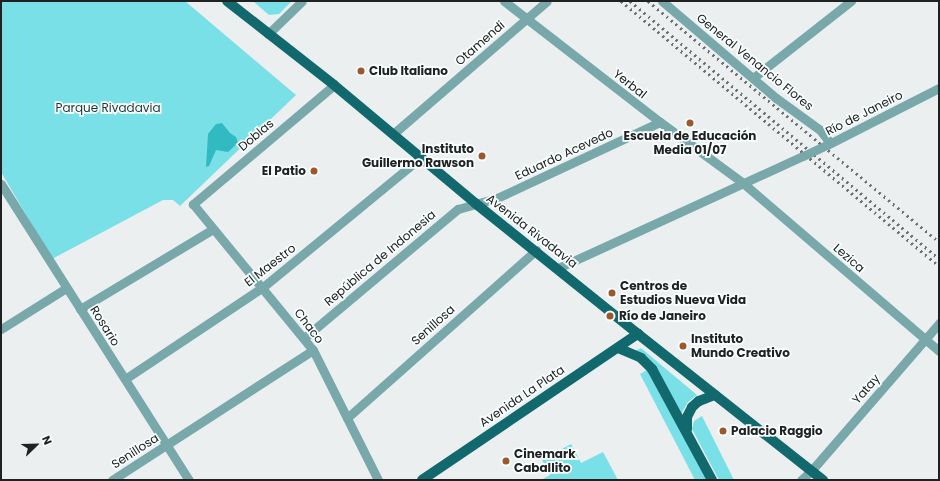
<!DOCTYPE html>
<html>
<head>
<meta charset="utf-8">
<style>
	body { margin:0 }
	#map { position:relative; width:940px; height:481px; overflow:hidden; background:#ebeff0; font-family:Poppins,sans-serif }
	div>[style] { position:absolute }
	.green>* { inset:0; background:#7ae0e7 }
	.water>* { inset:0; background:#31bac2 }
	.minor>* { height:9px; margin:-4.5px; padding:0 4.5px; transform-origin:4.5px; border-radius:4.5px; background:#79a8ab }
	.major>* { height:10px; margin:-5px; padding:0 5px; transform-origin:5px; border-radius:5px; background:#11696e }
	.rail>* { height:2.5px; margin-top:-1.25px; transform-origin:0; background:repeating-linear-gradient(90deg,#6e7172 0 2px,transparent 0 6px) }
	.minor-bridge>* { height:9px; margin:-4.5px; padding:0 4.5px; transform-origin:4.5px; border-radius:4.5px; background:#79a8ab }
	.dots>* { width:11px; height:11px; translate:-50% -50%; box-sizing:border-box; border:2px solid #f8fdfd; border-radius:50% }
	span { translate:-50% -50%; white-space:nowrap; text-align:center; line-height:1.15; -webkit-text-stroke:3.5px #f8fdfd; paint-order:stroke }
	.street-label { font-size:12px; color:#202222 }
	.poi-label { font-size:12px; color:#202222; font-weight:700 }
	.left { translate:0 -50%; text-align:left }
	.right { translate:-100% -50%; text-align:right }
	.park-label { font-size:12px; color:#1f3637 }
	.frame { position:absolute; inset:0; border:2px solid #202222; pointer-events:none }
	.north { position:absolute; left:16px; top:425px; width:40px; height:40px; -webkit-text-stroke:3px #f8fdfd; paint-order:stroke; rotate:67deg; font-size:11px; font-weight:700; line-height:16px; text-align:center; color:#202222 }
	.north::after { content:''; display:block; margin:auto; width:14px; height:18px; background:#202222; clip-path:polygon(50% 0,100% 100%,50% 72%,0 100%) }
</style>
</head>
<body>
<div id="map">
	<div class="green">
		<i style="clip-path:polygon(1px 1px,185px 1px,296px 95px,180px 206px,173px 200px,163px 200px,52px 259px,1px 172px)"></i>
		<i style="clip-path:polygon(253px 1px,292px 1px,279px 14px,269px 15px)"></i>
		<i style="clip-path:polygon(641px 348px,697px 395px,688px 402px,681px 414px,635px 351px)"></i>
		<i style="clip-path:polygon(649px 369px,708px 480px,695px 480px,640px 374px)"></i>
		<i style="clip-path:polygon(702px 416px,734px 480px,719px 480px,692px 429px,694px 421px)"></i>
		<i style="clip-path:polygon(571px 444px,581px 463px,603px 452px,618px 480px,541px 480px,550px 475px,542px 460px)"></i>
	</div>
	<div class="water">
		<i style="clip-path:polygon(222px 123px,230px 133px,236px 137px,238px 143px,228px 152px,216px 150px,209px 166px,206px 167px,208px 134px,216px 124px)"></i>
	</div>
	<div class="minor">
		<i style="left:504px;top:1px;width:197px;rotate:37.8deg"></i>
		<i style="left:660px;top:122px;width:103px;rotate:36.3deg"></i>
		<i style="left:743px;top:183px;width:258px;rotate:40.6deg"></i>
		<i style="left:662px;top:1px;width:150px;rotate:40.4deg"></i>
		<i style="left:776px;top:98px;width:54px;rotate:36deg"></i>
		<i style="left:820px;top:130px;width:16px;rotate:52deg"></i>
		<i style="left:268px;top:34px;width:47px;rotate:-44.1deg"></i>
		<i style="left:753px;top:78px;width:125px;rotate:-38.2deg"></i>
		<i style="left:334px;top:85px;width:185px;rotate:139.8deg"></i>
		<i style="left:193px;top:204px;width:189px;rotate:50.6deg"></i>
		<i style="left:313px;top:350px;width:145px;rotate:63.4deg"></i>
		<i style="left:393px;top:134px;width:203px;rotate:-40.8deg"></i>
		<i style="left:827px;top:145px;width:126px;rotate:-27deg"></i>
		<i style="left:1px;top:184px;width:351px;rotate:57.6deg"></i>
		<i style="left:558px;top:268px;width:269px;rotate:-24.6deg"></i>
		<i style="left:80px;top:309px;width:155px;rotate:-31deg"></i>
		<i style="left:1px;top:329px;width:77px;rotate:-32.2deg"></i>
		<i style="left:304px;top:338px;width:201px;rotate:-40deg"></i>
		<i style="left:458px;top:209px;width:41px;rotate:-15.8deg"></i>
		<i style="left:497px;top:198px;width:180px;rotate:-25deg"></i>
		<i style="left:125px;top:379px;width:166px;rotate:-33.7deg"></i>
		<i style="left:263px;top:287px;width:205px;rotate:-39.4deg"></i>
		<i style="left:347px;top:418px;width:253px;rotate:-41.6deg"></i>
		<i style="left:112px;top:480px;width:239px;rotate:-32.9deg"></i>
		<i style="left:801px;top:480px;width:13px;rotate:-42deg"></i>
		<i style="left:811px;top:471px;width:196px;rotate:-49.1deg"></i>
	</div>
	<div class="major">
		<i style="left:227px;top:1px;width:136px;rotate:38.1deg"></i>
		<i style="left:334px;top:85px;width:184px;rotate:39.9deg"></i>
		<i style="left:475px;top:203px;width:209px;rotate:38.8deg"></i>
		<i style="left:638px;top:334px;width:236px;rotate:38.3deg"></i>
		<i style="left:618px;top:348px;width:25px;rotate:23deg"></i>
		<i style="left:641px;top:358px;width:16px;rotate:45deg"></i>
		<i style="left:652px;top:369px;width:126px;rotate:61.6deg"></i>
		<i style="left:687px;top:429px;width:12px;rotate:-90deg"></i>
		<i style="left:687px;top:417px;width:11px;rotate:-63deg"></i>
		<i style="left:692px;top:407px;width:9px;rotate:-41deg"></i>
		<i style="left:699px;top:401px;width:17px;rotate:-21deg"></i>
		<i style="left:422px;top:480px;width:261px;rotate:-34.1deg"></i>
	</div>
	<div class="rail">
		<i style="left:621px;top:1px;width:414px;rotate:39.8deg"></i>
		<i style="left:630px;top:1px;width:402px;rotate:39.8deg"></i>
		<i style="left:648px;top:1px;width:378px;rotate:39.6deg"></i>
	</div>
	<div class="minor-bridge">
		<i style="left:803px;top:156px;width:26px;rotate:-25deg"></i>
	</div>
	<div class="dots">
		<i style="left:361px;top:71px;background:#9c572b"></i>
		<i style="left:690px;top:123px;background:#9c572b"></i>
		<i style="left:482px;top:156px;background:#9c572b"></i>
		<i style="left:314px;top:171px;background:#9c572b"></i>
		<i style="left:612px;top:293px;background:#9c572b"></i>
		<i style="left:610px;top:316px;background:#9c572b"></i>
		<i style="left:683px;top:346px;background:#9c572b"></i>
		<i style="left:723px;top:431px;background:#9c572b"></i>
		<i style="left:506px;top:461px;background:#9c572b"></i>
	</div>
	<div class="street-label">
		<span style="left:480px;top:43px;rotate:-41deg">Otamendi</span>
		<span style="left:755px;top:62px;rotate:39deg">General Venancio Flores</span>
		<span style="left:630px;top:84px;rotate:38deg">Yerbal</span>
		<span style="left:864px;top:113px;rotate:-27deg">Río de Janeiro</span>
		<span style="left:256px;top:135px;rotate:-40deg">Doblas</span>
		<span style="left:564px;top:154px;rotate:-25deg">Eduardo Acevedo</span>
		<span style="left:532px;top:231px;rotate:38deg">Avenida Rivadavia</span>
		<span style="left:380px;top:258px;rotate:-40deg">República de Indonesia</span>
		<span style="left:849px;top:258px;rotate:41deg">Lezica</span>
		<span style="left:270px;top:265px;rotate:-38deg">El Maestro</span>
		<span style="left:433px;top:325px;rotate:-42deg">Senillosa</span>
		<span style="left:105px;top:326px;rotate:58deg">Rosario</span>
		<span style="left:309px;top:326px;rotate:53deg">Chaco</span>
		<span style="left:866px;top:389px;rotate:-49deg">Yatay</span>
		<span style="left:522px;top:396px;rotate:-34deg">Avenida La Plata</span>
		<span style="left:135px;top:451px;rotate:-33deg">Senillosa</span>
	</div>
	<div class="poi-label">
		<span class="left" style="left:369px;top:71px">Club Italiano</span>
		<span style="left:690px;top:143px">Escuela de Educación<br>Media 01/07</span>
		<span class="right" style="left:474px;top:156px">Instituto<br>Guillermo Rawson</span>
		<span class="right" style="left:306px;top:171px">El Patio</span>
		<span class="left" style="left:620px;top:293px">Centros de<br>Estudios Nueva Vida</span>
		<span class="left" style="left:619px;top:316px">Río de Janeiro</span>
		<span class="left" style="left:691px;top:346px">Instituto<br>Mundo Creativo</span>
		<span class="left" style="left:731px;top:431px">Palacio Raggio</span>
		<span class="left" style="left:514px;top:461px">Cinemark<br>Caballito</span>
	</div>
	<div class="park-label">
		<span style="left:108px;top:108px">Parque Rivadavia</span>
	</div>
	<div class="frame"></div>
	<div class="north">N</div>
</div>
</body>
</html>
